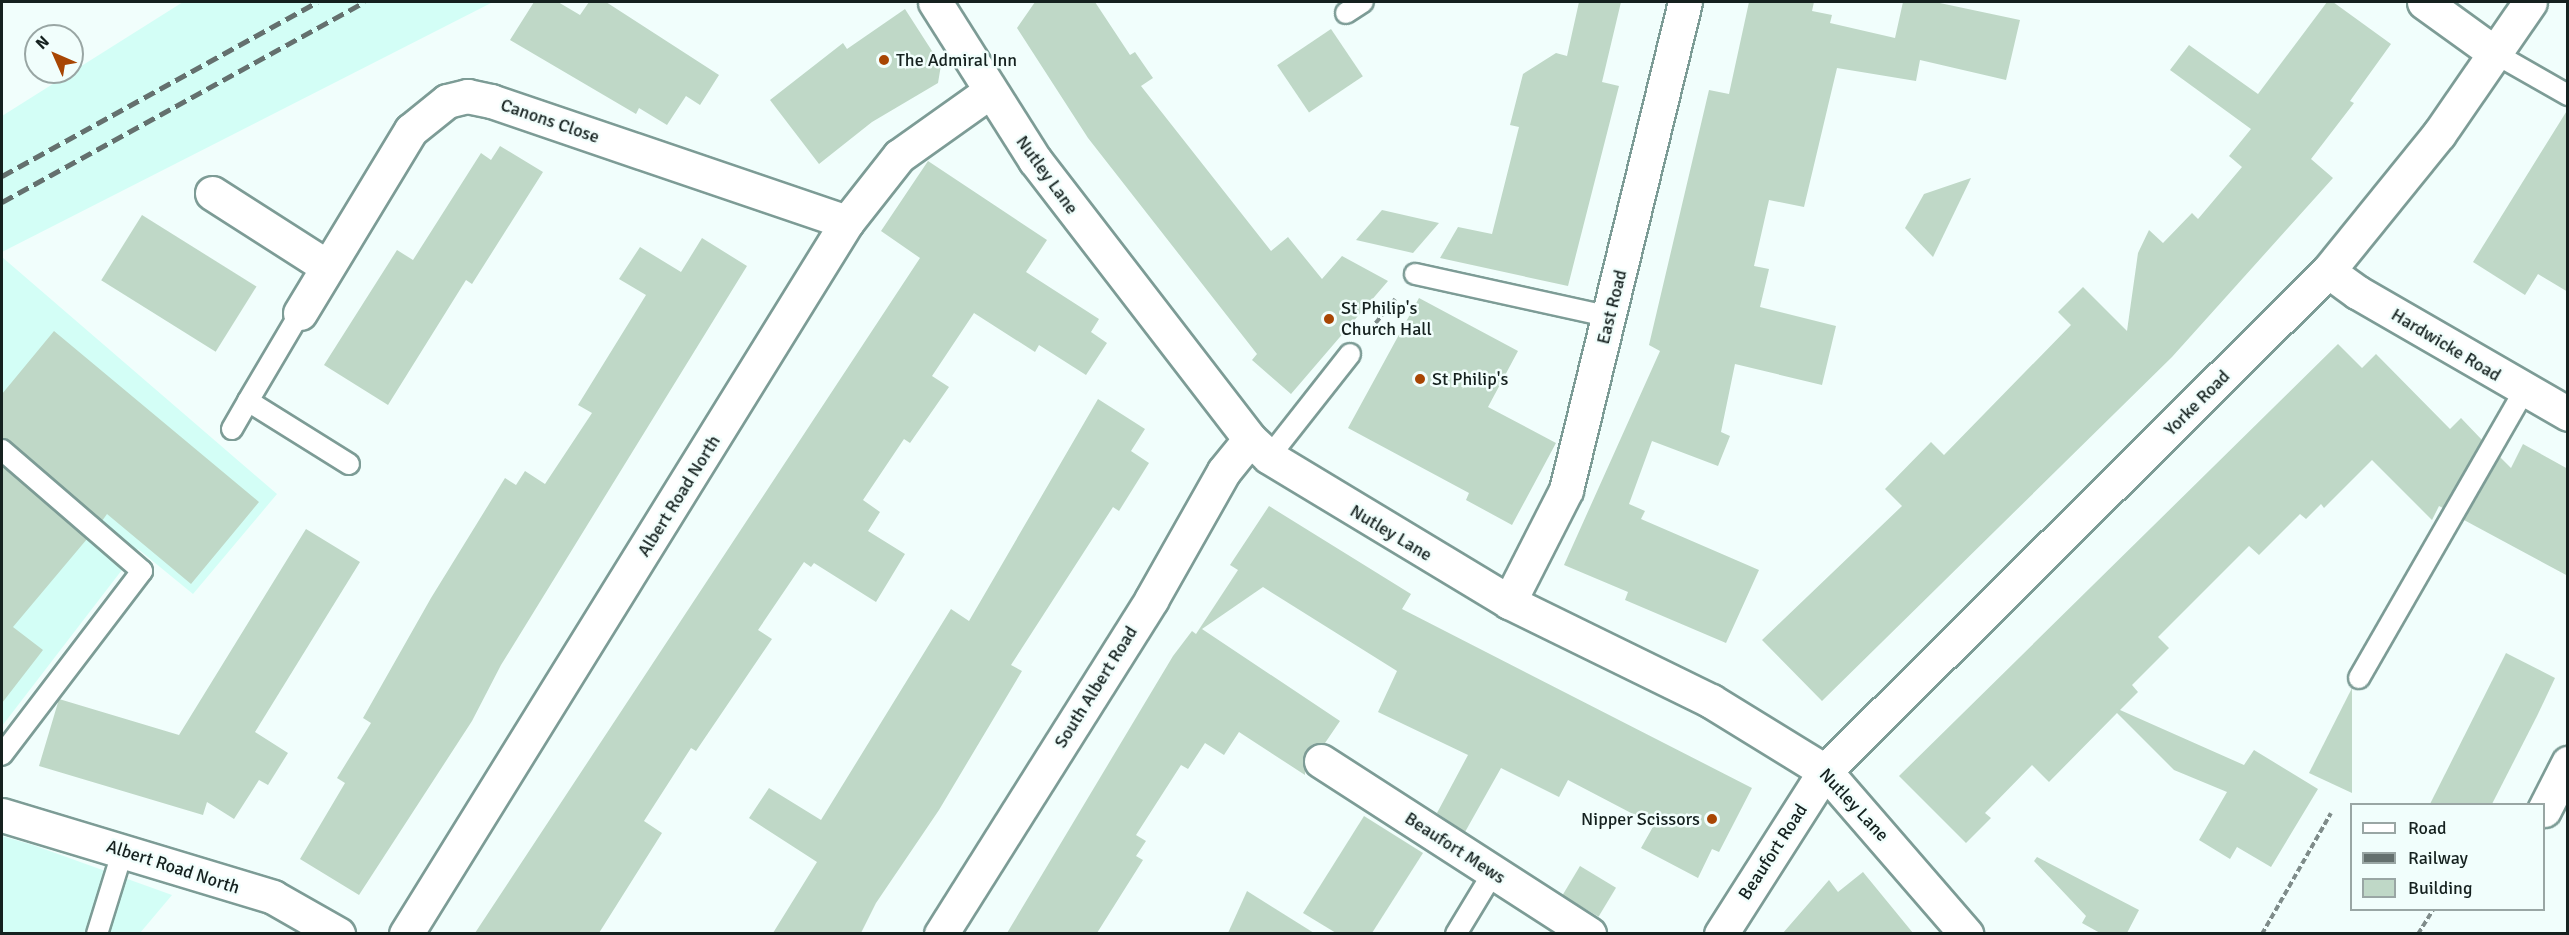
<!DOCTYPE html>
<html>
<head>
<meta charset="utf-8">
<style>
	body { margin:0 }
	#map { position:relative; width:2569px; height:935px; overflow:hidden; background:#f1fefc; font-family:Signika,sans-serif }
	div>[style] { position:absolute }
	.built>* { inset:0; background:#d3fef6 }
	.building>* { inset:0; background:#bfd8c7; transform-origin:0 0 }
	.path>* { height:4px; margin-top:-2px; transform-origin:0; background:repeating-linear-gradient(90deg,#7f8c8a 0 6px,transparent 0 9px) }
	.roads { filter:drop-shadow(2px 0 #7d9c96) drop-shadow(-2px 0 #7d9c96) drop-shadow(0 2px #7d9c96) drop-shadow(0 -2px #7d9c96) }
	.service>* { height:20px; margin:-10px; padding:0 10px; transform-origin:10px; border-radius:10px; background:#fff }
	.minor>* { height:33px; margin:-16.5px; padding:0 16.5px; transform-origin:16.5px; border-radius:16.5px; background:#fff }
	.rail>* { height:4.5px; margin-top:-2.25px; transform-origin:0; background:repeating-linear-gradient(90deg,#64706e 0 12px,transparent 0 18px) }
	.dots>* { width:16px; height:16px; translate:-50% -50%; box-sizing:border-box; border:3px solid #f1fefc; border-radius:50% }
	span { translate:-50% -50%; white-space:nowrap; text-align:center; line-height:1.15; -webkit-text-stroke:5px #f1fefc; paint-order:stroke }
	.poi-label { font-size:18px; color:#15211f }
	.left { translate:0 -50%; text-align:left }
	.right { translate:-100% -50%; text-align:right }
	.street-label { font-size:18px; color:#15211f }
	.frame { position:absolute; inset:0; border:3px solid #15211f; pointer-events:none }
	.legend { position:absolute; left:2350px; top:803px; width:195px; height:108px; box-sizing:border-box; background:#f1fefc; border:2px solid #99a6a4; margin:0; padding:8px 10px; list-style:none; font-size:18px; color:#15211f }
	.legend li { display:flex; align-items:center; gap:12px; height:30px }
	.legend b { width:30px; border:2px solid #99a6a4 }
	.north { position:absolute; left:24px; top:24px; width:60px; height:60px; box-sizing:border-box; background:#f1fefc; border:2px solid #99a6a4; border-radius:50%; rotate:315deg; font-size:16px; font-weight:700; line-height:24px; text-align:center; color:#15211f }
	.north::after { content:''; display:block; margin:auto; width:21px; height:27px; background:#a84604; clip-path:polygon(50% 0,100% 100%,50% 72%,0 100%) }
</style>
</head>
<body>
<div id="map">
	<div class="built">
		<i style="clip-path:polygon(183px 2px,493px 2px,2px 252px,2px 116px)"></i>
		<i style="clip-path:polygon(2px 257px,277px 494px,193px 594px,138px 549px,2px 726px)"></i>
		<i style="clip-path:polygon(2px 836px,33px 845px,172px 895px,140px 933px,2px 933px)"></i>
	</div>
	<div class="building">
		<i style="clip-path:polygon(534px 2px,558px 2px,580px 15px,589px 2px,606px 2px,719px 75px,700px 105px,686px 96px,667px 125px,639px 108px,636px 114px,510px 40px)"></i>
		<i style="clip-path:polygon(1035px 2px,1095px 2px,1130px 55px,1135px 52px,1153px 78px,1141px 86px,1271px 251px,1288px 237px,1322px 279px,1342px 256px,1388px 281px,1291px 394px,1252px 360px,1257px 354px,1088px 138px,1017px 28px)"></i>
		<i style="clip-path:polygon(1579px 2px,1621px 2px,1602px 82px,1619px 86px,1568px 286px,1440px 258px,1458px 227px,1492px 234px,1519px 127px,1510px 125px,1523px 74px,1556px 53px,1567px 56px)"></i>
		<i style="clip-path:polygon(1749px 2px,1814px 2px,1812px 11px,1832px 15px,1830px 23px,1895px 38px,1903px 2px,1935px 2px,2020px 20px,2006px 80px,1920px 60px,1916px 81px,1837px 68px,1804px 207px,1769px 200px,1754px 266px,1769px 269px,1760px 307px,1836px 326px,1822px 385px,1735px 364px,1721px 432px,1730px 436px,1718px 466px,1652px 441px,1629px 504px,1645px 511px,1641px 519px,1759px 570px,1726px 643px,1625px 600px,1628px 592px,1564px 565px,1660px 351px,1649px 345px,1709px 90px,1729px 94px)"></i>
		<i style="clip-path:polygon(2327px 2px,2333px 2px,2391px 44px,2350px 101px,2354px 103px,2311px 159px,2333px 178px,2172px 357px,1822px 701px,1762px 640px,1902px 506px,1885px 489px,1931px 442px,1944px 455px,2071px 325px,2058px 312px,2083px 287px,2127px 331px,2138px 253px,2149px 230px,2163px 243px,2192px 213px,2198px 219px,2242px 167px,2229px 156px,2251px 129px,2170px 70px,2189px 45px,2258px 94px)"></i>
		<i style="clip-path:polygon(905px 9px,941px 65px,938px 83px,872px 122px,819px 164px,770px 100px,843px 43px,847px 49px)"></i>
		<i style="left:1331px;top:29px;width:57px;height:65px;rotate:56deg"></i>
		<i style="clip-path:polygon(2568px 109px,2568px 292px,2538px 274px,2525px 295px,2473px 262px)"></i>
		<i style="clip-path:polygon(500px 146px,543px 172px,472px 284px,466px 280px,388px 405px,324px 365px,397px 250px,413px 260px,481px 153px,491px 160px)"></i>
		<i style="clip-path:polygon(928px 161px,1047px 240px,1026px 272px,1099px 319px,1091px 332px,1107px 343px,1086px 375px,1039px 345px,1035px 352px,974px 313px,932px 376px,949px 387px,910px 443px,904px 439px,863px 500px,880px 512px,868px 531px,905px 554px,876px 602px,814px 563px,811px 567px,804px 562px,758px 630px,772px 639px,696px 751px,691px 748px,644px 821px,662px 833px,599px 933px,475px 933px,920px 258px,881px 231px)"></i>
		<i style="clip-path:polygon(1971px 178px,1933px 257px,1905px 228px,1924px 194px)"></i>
		<i style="clip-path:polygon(1382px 210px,1439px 223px,1413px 253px,1356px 240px)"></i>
		<i style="left:142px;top:215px;width:135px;height:77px;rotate:32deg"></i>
		<i style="clip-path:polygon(702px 238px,747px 266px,501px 665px,472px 721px,359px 895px,300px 859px,345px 783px,337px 778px,371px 723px,363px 718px,431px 598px,505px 478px,516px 485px,525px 471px,545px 484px,592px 413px,578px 405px,646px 295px,619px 279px,640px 247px,681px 272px)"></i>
		<i style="clip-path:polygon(1419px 298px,1518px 351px,1488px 407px,1556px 443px,1512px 525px,1466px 500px,1469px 493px,1348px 428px)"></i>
		<i style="clip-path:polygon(54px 331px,259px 502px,191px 584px,107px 514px,102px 521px,10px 441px,2px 438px,2px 394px)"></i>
		<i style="clip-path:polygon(2338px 344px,2362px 368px,2376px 354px,2450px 429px,2461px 418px,2482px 440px,2443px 508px,2439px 506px,2432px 520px,2372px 460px,2324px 508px,2321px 504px,2306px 519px,2300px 514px,2259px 555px,2249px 546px,2158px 637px,2169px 648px,2132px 685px,2138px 692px,2120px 710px,2244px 765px,2254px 750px,2318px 789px,2271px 867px,2237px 847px,2230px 859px,2199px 840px,2227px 792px,2174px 770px,2117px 713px,2049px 782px,2032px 765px,1985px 813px,1991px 818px,1966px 843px,1899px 776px)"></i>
		<i style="clip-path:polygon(1098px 399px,1145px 429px,1131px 451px,1149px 463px,1119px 511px,1113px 507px,1011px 665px,1022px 671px,939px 810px,876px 903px,861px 933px,773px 933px,817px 862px,749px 818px,769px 788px,821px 820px,951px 609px,969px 621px)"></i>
		<i style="clip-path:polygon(2523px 444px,2568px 469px,2568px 576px,2464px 520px,2500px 457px,2511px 468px)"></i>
		<i style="clip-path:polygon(2px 465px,87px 539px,13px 627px,43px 650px,2px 703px)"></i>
		<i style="clip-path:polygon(1269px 506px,1411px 594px,1402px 609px,1752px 788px,1719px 852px,1712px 849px,1698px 878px,1641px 848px,1654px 825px,1568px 780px,1559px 797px,1501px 768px,1465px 832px,1437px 813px,1468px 755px,1378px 712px,1397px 671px,1263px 587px,1202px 629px,1340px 721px,1325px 743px,1313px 744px,1305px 751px,1305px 775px,1239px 732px,1224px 755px,1205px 743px,1188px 769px,1181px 765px,1136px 835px,1146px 841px,1136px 856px,1143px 860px,1097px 933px,1007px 933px,1173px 656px,1192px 631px,1196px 634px,1238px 570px,1230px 565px)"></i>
		<i style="clip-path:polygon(306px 529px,360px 562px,255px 732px,288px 753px,268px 785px,259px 780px,234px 819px,207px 802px,203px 815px,39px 766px,59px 699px,179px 735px)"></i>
		<i style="clip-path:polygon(2506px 653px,2555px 678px,2537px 716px,2492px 804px,2430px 804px)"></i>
		<i style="clip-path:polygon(2352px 688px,2352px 793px,2309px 773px)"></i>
		<i style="clip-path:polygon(1364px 816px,1423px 853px,1372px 933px,1336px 933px,1303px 913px)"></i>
		<i style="clip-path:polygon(2037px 857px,2139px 910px,2127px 933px,2100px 933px,2082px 923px,2086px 916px,2034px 861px)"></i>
		<i style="left:1580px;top:866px;width:42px;height:34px;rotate:31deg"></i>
		<i style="clip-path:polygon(1863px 872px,1913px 933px,1783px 933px,1829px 880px,1838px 892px)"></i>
		<i style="clip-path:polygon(1247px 891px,1314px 933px,1228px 933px)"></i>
	</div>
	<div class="path">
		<i style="left:1370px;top:330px;width:40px;rotate:-51deg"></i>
		<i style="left:2262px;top:934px;width:139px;rotate:-60.3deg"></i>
		<i style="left:2418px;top:934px;width:28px;rotate:-58deg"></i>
	</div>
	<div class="roads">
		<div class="service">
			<i style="left:1346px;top:13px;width:20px;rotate:-33deg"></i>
			<i style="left:2496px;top:54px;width:83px;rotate:29.7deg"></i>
			<i style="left:1415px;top:274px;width:200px;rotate:12.4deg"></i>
			<i style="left:300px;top:313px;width:102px;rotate:120.6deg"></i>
			<i style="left:248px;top:401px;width:119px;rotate:32deg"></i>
			<i style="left:232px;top:429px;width:32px;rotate:-60deg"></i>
			<i style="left:2px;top:450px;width:185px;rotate:40.8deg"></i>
			<i style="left:142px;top:571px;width:231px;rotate:127.3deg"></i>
			<i style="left:1269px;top:457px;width:131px;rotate:-51.8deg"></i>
			<i style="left:2359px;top:678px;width:331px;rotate:-60.1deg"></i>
			<i style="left:97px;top:934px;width:88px;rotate:-72.8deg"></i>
			<i style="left:1456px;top:934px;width:71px;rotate:-58.8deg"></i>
		</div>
		<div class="minor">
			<i style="left:935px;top:2px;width:187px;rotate:57.7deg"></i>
			<i style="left:1035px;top:160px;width:352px;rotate:52.4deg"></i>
			<i style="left:1250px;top:439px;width:26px;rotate:43deg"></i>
			<i style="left:1269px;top:457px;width:280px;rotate:31.1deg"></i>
			<i style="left:1509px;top:602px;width:225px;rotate:26.1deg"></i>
			<i style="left:1711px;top:701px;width:134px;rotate:31.6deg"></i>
			<i style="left:1825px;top:771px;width:216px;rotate:49.1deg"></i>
			<i style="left:2424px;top:2px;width:89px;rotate:35.8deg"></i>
			<i style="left:212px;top:193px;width:135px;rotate:32.6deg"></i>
			<i style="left:2328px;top:271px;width:36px;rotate:36deg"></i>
			<i style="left:2357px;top:292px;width:244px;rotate:30deg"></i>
			<i style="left:300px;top:313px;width:214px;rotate:-58.8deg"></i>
			<i style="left:411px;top:130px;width:46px;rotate:-38.9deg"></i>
			<i style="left:447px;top:101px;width:21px;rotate:-14deg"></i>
			<i style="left:467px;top:96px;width:25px;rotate:12deg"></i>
			<i style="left:491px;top:101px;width:376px;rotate:18.8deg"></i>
			<i style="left:1509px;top:602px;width:126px;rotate:-63deg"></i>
			<i style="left:1566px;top:490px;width:502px;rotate:-76.3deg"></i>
			<i style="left:1321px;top:761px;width:319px;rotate:32.8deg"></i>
			<i style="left:2544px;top:810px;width:53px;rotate:-62.9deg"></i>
			<i style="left:2px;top:815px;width:283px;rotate:16.8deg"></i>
			<i style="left:273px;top:897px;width:75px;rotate:29.6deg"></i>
			<i style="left:406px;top:934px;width:838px;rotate:-58.23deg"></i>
			<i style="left:847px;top:222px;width:84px;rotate:-51.8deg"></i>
			<i style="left:899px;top:156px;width:110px;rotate:-35.4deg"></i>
			<i style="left:941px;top:934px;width:395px;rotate:-57.8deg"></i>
			<i style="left:1151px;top:600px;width:148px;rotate:-60.5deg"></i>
			<i style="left:1224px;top:471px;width:41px;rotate:-50.9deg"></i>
			<i style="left:1721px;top:934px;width:193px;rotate:-57.5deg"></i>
			<i style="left:1825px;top:771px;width:709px;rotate:-44.83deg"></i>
			<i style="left:2328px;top:271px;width:176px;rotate:-51deg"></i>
			<i style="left:2439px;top:134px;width:160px;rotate:-55.4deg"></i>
		</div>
	</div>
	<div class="rail">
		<i style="left:2px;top:176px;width:360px;rotate:-28.9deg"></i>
		<i style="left:2px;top:202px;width:414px;rotate:-28.9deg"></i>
	</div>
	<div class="dots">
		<i style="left:884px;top:60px;background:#a84604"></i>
		<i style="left:1329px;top:319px;background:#a84604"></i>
		<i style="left:1420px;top:379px;background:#a84604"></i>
		<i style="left:1712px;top:819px;background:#a84604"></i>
	</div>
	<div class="poi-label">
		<span class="left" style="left:896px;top:60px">The Admiral Inn</span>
		<span class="left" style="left:1341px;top:319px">St Philip's<br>Church Hall</span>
		<span class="left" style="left:1432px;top:379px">St Philip's</span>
		<span class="right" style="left:1700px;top:819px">Nipper Scissors</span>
	</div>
	<div class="street-label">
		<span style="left:550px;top:121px;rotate:19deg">Canons Close</span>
		<span style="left:1047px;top:175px;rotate:54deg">Nutley Lane</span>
		<span style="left:1612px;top:307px;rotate:-76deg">East Road</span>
		<span style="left:2446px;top:345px;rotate:31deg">Hardwicke Road</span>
		<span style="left:2197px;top:403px;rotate:-45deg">Yorke Road</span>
		<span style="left:679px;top:496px;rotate:-58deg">Albert Road North</span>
		<span style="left:1391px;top:533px;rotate:31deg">Nutley Lane</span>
		<span style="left:1096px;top:687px;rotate:-58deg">South Albert Road</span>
		<span style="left:1854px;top:805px;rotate:47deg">Nutley Lane</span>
		<span style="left:1455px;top:848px;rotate:33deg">Beaufort Mews</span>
		<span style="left:1773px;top:852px;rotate:-57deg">Beaufort Road</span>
		<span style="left:173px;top:867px;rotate:18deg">Albert Road North</span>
	</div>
	<div class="frame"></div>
	<ul class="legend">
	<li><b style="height:8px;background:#fff"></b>Road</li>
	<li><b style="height:8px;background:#64706e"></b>Railway</li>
	<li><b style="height:16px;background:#bfd8c7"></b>Building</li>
	</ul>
	<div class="north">N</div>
</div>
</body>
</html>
